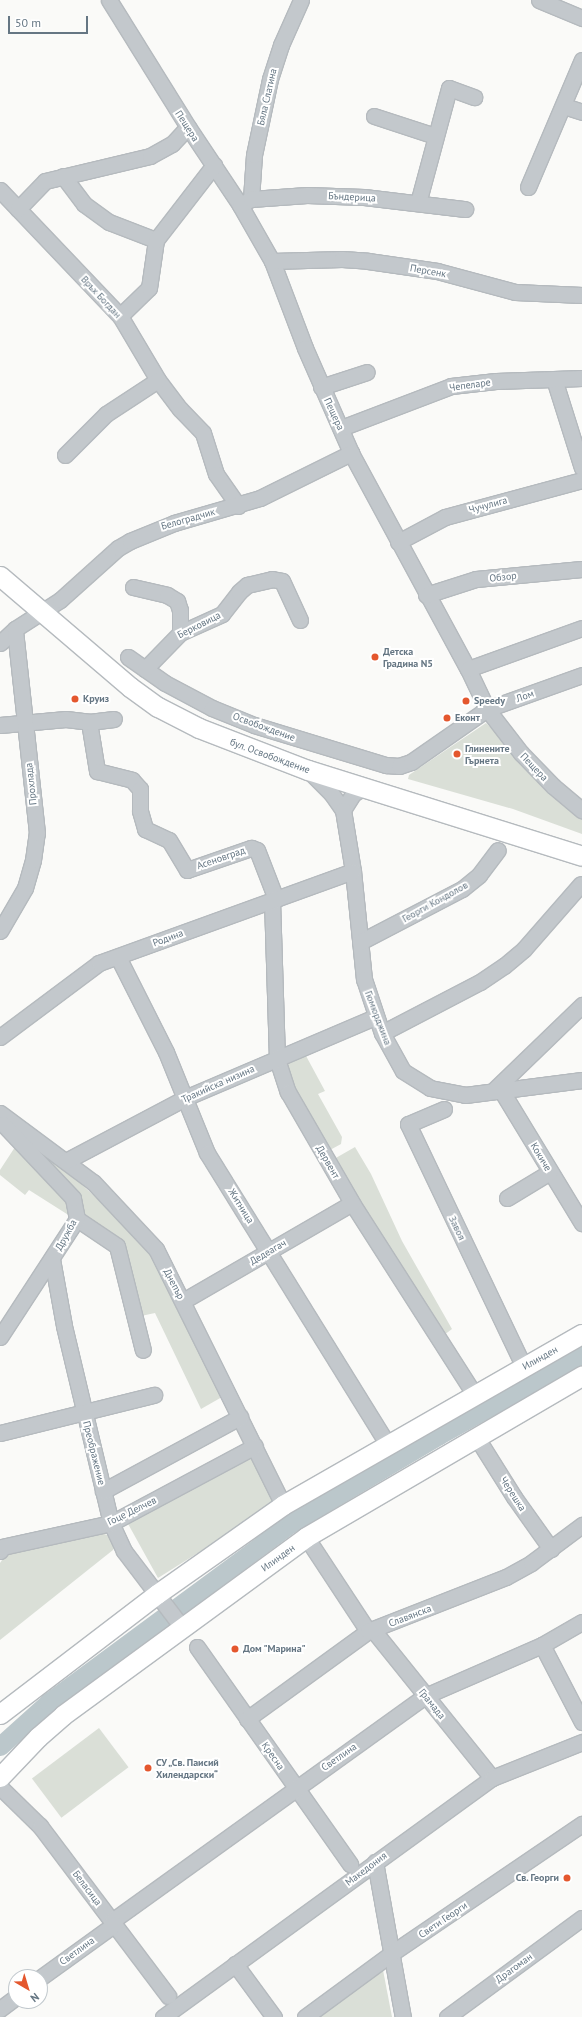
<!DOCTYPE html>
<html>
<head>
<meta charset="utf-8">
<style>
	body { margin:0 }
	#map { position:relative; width:582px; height:2017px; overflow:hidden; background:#fafaf8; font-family:"PT Sans",sans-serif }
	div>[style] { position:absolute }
	.green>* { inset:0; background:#dadfd7; transform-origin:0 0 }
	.river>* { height:19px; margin:-9.5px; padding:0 9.5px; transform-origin:9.5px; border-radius:9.5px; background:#bbc7cb }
	.roads { filter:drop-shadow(1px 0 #b5babe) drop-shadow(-1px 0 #b5babe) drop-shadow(0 1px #b5babe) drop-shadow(0 -1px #b5babe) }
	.minor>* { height:15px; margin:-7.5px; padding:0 7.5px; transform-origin:7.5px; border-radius:7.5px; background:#c3c8cc }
	.major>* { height:19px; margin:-9.5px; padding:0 9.5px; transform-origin:9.5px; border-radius:9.5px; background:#fff }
	.dots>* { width:11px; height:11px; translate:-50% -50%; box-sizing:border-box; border:2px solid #fff; border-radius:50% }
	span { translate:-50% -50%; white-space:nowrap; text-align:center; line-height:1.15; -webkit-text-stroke:4px #fff; paint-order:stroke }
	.street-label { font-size:10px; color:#657683 }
	.poi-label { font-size:10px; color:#657683; font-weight:700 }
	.left { translate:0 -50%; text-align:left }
	.right { translate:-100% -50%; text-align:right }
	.north { position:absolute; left:8px; top:1969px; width:40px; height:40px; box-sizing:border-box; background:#fff; border:1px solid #c1c8cd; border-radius:50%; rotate:142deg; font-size:11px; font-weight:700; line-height:16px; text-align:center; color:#657683 }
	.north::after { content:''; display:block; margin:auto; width:14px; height:18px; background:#e4572e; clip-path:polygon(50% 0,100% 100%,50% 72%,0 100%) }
	.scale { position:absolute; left:8px; top:16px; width:80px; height:18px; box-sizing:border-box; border:2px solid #657683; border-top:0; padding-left:5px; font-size:12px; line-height:14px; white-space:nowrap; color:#657683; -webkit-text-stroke:3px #fff; paint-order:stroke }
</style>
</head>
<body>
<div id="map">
	<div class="green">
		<i style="clip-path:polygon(486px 723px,582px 815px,582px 834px,513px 809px,408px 779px,409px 775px)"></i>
		<i style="clip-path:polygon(305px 1054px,325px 1091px,318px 1094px,342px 1137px,341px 1144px,330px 1150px,293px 1088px,286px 1062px)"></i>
		<i style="clip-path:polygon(6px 1124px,77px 1180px,145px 1244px,222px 1397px,201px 1409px,155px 1313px,141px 1316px,123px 1242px,79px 1215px)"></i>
		<i style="clip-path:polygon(17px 1144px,69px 1197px,70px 1216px,29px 1190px,25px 1195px,0 1175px,0 1170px)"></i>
		<i style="clip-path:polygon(355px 1147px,371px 1174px,402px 1241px,452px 1329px,444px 1335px,334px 1159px)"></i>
		<i style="clip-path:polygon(251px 1457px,274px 1505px,158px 1578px,127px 1522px,205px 1475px,209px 1481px)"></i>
		<i style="clip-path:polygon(98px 1531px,111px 1537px,114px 1547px,113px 1550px,0 1640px,0 1563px,7px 1553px)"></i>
		<i style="left:99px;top:1728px;width:49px;height:84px;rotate:53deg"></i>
		<i style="clip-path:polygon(383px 1970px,392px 2017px,318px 2017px)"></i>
	</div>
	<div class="river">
		<i style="left:0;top:1746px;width:66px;rotate:-41.9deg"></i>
		<i style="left:49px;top:1702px;width:301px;rotate:-36.5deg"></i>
		<i style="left:291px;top:1523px;width:172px;rotate:-30.7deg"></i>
		<i style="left:439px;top:1435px;width:164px;rotate:-29.2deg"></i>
	</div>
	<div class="roads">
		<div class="minor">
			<i style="left:109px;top:0;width:150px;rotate:58.1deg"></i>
			<i style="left:188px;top:127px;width:94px;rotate:56.3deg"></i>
			<i style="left:240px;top:205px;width:64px;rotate:60.3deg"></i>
			<i style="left:272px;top:261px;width:93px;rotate:69.2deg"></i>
			<i style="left:305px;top:348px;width:115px;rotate:66.3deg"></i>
			<i style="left:351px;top:453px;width:246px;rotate:61.6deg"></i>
			<i style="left:468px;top:669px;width:44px;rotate:64.6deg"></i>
			<i style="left:487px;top:709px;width:56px;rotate:52.3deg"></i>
			<i style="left:521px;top:753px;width:46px;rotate:45.9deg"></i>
			<i style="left:553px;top:786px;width:38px;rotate:40deg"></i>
			<i style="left:539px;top:0;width:47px;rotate:22.7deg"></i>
			<i style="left:564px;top:106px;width:19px;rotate:18deg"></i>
			<i style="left:374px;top:116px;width:64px;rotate:18.2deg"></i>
			<i style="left:63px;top:176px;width:35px;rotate:53deg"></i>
			<i style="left:84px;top:204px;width:31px;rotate:36deg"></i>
			<i style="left:109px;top:222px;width:50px;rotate:21deg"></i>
			<i style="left:528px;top:187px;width:138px;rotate:-67deg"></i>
			<i style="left:0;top:190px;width:174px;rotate:46.4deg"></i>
			<i style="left:120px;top:316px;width:74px;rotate:59.3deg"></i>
			<i style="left:158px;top:380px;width:36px;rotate:53deg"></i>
			<i style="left:180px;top:409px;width:33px;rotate:46deg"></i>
			<i style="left:203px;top:433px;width:43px;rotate:72.4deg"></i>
			<i style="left:216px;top:474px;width:39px;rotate:55deg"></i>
			<i style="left:251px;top:199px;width:44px;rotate:-86.1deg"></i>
			<i style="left:254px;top:155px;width:78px;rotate:-78.1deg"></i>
			<i style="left:270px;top:79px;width:36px;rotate:-72deg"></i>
			<i style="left:281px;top:45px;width:49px;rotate:-66deg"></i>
			<i style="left:418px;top:203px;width:119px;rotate:-74.9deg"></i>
			<i style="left:449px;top:88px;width:27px;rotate:20deg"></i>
			<i style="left:240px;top:205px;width:13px;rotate:-29deg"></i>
			<i style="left:251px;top:199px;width:56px;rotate:-4.1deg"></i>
			<i style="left:307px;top:195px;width:57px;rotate:2deg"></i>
			<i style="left:364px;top:197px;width:102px;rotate:6.8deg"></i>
			<i style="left:18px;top:209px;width:39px;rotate:-46deg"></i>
			<i style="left:45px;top:181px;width:108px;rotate:-13.4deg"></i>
			<i style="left:150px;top:156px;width:25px;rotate:-29deg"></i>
			<i style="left:172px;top:144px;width:23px;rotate:-47deg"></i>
			<i style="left:272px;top:261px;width:70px;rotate:-1.6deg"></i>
			<i style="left:342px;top:259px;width:26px;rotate:4deg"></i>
			<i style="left:368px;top:261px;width:70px;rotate:8.2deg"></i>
			<i style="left:437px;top:271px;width:81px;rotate:15.1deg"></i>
			<i style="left:515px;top:292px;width:67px;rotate:2.6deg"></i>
			<i style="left:120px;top:316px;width:40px;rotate:-44deg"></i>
			<i style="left:149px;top:288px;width:49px;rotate:-81.7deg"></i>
			<i style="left:156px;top:240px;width:95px;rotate:-52.3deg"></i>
			<i style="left:554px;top:379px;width:93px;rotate:72.5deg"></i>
			<i style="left:321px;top:387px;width:48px;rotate:-18.1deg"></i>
			<i style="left:341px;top:428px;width:118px;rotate:-20.9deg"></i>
			<i style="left:451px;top:386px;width:45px;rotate:-6.3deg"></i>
			<i style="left:496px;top:381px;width:86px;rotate:-2deg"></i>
			<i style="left:65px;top:455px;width:58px;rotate:-45deg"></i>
			<i style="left:106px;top:414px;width:62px;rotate:-33.2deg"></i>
			<i style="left:398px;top:542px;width:53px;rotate:-28deg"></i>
			<i style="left:445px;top:517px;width:142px;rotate:-15.1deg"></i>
			<i style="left:133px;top:587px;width:35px;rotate:13deg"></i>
			<i style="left:167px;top:595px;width:12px;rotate:31deg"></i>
			<i style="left:177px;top:601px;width:9px;rotate:72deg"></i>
			<i style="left:180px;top:610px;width:23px;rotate:90deg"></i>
			<i style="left:426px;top:595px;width:52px;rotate:-17.7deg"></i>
			<i style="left:476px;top:579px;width:106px;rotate:-5.4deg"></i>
			<i style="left:0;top:643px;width:21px;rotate:-43deg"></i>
			<i style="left:15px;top:629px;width:54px;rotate:-32.8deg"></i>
			<i style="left:60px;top:600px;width:78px;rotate:-41.9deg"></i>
			<i style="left:118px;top:548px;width:14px;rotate:-30deg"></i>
			<i style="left:130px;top:541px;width:48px;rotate:-22.2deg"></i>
			<i style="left:174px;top:523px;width:90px;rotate:-16.2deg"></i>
			<i style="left:260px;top:498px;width:102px;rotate:-26.3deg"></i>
			<i style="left:128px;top:657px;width:45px;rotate:35.1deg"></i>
			<i style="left:165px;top:683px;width:53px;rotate:28deg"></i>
			<i style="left:212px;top:708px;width:45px;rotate:22deg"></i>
			<i style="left:254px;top:725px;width:138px;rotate:16.9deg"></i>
			<i style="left:386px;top:765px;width:13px;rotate:4deg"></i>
			<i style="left:399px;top:766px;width:13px;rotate:-18deg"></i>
			<i style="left:411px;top:762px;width:93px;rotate:-34.9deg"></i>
			<i style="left:487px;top:709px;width:101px;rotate:-19.7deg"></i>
			<i style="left:145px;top:669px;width:50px;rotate:-45.8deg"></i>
			<i style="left:180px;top:633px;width:46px;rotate:-24.3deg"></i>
			<i style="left:222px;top:614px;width:28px;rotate:-52deg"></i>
			<i style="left:239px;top:592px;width:11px;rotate:-41deg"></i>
			<i style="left:247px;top:585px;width:26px;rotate:-13deg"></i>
			<i style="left:272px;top:579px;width:10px;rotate:11deg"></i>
			<i style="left:282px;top:581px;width:43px;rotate:65.2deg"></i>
			<i style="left:468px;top:669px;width:121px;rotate:-19.8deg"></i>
			<i style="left:89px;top:722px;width:50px;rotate:80.7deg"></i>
			<i style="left:97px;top:771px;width:36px;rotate:14deg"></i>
			<i style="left:132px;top:780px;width:12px;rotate:48deg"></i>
			<i style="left:140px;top:789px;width:22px;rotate:90deg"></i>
			<i style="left:140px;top:811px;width:19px;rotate:74deg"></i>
			<i style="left:145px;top:829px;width:26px;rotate:25deg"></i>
			<i style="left:169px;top:840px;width:35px;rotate:59deg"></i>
			<i style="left:187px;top:870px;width:68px;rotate:-19deg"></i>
			<i style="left:251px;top:848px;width:6px;rotate:18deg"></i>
			<i style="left:257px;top:850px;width:53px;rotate:68.8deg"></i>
			<i style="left:0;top:725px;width:66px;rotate:-5.2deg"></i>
			<i style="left:66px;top:719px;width:23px;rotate:7deg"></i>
			<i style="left:89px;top:722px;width:25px;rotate:-7deg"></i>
			<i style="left:308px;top:770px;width:33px;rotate:45deg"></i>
			<i style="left:331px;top:793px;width:21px;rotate:55deg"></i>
			<i style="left:364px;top:787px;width:13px;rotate:148deg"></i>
			<i style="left:353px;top:794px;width:19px;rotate:122deg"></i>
			<i style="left:343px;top:810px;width:62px;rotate:80.7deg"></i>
			<i style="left:353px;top:871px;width:109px;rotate:84.2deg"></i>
			<i style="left:364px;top:979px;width:57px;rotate:71.6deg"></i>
			<i style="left:382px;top:1033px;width:43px;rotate:61.1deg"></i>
			<i style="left:403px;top:1071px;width:32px;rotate:32deg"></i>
			<i style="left:430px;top:1088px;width:36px;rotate:11deg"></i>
			<i style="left:465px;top:1095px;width:118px;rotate:-7.3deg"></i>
			<i style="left:272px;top:900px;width:159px;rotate:88.2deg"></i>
			<i style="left:277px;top:1059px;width:35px;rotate:72deg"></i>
			<i style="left:288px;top:1092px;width:128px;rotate:60deg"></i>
			<i style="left:352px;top:1203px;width:227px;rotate:57.4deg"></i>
			<i style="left:0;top:931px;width:50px;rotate:-59.8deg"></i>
			<i style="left:25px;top:888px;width:29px;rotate:-74deg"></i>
			<i style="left:33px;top:860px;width:27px;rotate:-82deg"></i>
			<i style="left:37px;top:833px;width:205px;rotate:-96.2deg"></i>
			<i style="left:360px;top:942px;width:115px;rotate:-27.5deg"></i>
			<i style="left:462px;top:889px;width:22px;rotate:-39deg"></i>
			<i style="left:479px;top:875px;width:31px;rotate:-53deg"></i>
			<i style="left:118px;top:957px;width:106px;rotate:63.2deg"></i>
			<i style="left:166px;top:1052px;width:109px;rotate:67.9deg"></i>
			<i style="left:207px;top:1153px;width:341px;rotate:58.2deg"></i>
			<i style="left:382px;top:1033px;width:110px;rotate:-27.5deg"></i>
			<i style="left:480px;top:982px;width:29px;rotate:-34deg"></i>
			<i style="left:504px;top:966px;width:26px;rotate:-40deg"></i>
			<i style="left:524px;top:949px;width:86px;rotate:-48.8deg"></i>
			<i style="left:0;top:1037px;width:124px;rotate:-36.8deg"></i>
			<i style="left:99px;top:963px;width:270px;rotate:-19.9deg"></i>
			<i style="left:501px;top:1090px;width:156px;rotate:58.7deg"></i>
			<i style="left:493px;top:1091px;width:124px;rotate:-44deg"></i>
			<i style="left:444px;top:1109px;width:39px;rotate:157deg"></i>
			<i style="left:408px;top:1124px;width:269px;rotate:64.5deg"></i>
			<i style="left:0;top:1113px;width:116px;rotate:36.6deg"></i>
			<i style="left:93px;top:1182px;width:92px;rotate:46.8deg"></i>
			<i style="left:156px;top:1249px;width:286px;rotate:63.6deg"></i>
			<i style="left:66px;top:1161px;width:135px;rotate:-27.9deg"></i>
			<i style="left:185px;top:1098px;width:207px;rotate:-23.1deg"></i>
			<i style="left:507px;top:1198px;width:50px;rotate:-31.2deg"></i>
			<i style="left:77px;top:1219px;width:48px;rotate:34deg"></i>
			<i style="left:117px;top:1246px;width:107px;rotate:76deg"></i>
			<i style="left:52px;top:1259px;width:68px;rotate:79.8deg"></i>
			<i style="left:64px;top:1326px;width:203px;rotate:76.6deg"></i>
			<i style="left:111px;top:1523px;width:31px;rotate:65deg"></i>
			<i style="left:124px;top:1551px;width:96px;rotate:52.7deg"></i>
			<i style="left:183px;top:1301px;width:195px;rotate:-30.1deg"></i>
			<i style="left:0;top:1337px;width:141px;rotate:-56.9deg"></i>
			<i style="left:77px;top:1219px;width:21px;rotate:-101deg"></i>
			<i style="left:73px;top:1198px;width:102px;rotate:-133.4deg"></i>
			<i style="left:0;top:1433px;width:159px;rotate:-13.9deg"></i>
			<i style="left:477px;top:1438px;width:70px;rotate:57.9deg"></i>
			<i style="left:514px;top:1497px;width:64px;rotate:54.6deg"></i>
			<i style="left:103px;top:1491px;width:156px;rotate:-28.4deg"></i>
			<i style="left:306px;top:1537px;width:113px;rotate:56.6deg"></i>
			<i style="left:0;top:1551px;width:4px;rotate:-63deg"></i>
			<i style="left:2px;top:1547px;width:112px;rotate:-12.4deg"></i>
			<i style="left:111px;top:1523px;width:163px;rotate:-28.1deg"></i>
			<i style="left:373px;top:1630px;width:190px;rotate:51.2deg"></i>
			<i style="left:542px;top:1645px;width:87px;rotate:62.5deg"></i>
			<i style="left:197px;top:1647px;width:266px;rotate:54.8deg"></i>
			<i style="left:247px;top:1719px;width:150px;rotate:-36deg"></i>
			<i style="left:368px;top:1631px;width:148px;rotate:-21.4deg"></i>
			<i style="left:506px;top:1577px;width:29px;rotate:-29deg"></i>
			<i style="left:531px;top:1563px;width:64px;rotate:-36.7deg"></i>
			<i style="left:0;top:1787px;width:56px;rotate:44.3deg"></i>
			<i style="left:40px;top:1826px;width:213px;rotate:53deg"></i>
			<i style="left:375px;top:1862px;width:158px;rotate:79.8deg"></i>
			<i style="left:112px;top:1921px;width:385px;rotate:-35.7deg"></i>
			<i style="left:425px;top:1696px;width:128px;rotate:-23.6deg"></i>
			<i style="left:542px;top:1645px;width:46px;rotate:-29.9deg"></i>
			<i style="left:235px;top:1964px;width:66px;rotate:53.7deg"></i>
			<i style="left:40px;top:1978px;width:92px;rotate:-35.8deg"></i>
			<i style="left:0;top:2009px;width:20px;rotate:-37deg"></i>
			<i style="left:163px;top:2017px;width:407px;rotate:-36deg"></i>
			<i style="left:492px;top:1778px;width:97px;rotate:-21.8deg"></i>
			<i style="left:305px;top:2017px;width:108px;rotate:-36.3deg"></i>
			<i style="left:392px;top:1953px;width:230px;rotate:-34.2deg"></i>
			<i style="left:447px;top:2017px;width:167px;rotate:-36.3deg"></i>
		</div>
		<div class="major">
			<i style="left:0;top:576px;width:171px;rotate:40.5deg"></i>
			<i style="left:130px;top:687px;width:34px;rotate:36deg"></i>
			<i style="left:158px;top:707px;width:46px;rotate:27.1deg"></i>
			<i style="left:199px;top:728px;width:117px;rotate:21.1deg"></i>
			<i style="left:308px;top:770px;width:287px;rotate:17.4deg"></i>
			<i style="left:0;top:1714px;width:198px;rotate:-37.4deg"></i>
			<i style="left:157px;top:1594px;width:154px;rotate:-35.2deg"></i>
			<i style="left:283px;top:1505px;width:344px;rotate:-29.8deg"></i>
			<i style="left:0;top:1777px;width:55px;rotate:-46.5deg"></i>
			<i style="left:38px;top:1737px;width:33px;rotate:-41deg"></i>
			<i style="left:63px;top:1715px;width:301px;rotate:-36.2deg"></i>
			<i style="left:306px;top:1537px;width:320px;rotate:-30.3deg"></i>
		</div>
	</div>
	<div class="dots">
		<i style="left:375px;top:657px;background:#e4572e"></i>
		<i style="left:75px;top:699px;background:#e4572e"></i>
		<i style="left:466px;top:701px;background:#e4572e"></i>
		<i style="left:447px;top:718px;background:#e4572e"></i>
		<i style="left:457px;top:754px;background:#e4572e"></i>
		<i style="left:235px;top:1649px;background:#e4572e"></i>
		<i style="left:148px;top:1768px;background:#e4572e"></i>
		<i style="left:567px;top:1878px;background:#e4572e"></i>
	</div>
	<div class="street-label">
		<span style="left:267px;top:97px;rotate:-77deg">Бяла Слатина</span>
		<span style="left:187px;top:126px;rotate:57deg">Пещера</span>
		<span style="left:352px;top:197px;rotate:3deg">Бъндерица</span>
		<span style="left:428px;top:271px;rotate:10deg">Персенк</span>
		<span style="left:101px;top:297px;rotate:47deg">Връх Богдан</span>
		<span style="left:470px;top:385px;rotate:-8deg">Чепеларе</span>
		<span style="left:334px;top:414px;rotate:65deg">Пещера</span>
		<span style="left:488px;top:505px;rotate:-15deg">Чучулига</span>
		<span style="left:188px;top:519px;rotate:-16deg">Белоградчик</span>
		<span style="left:503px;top:577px;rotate:-6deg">Обзор</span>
		<span style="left:199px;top:625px;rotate:-27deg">Берковица</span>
		<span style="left:525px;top:696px;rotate:-20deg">Лом</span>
		<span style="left:264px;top:727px;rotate:20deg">Освобождение</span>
		<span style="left:270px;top:756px;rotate:20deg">бул. Освобождение</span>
		<span style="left:534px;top:767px;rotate:46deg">Пещера</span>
		<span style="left:31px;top:784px;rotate:-96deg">Прохлада</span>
		<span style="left:221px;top:858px;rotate:-19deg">Асеновград</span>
		<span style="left:435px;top:902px;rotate:-29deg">Георги Кондолов</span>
		<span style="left:168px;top:938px;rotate:-20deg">Родина</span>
		<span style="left:378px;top:1018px;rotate:69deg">Гюмюрджина</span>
		<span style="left:218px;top:1084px;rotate:-24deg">Тракийска низина</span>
		<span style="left:541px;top:1157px;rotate:59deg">Кокиче</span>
		<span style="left:328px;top:1162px;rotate:60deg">Дервент</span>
		<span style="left:241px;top:1206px;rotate:58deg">Житница</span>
		<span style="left:457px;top:1228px;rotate:64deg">Завоя</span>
		<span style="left:66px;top:1235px;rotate:-61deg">Дружба</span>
		<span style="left:268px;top:1252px;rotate:-30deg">Дедеагач</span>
		<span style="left:174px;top:1284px;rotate:62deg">Днепър</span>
		<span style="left:540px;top:1358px;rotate:-29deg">Илинден</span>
		<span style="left:94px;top:1453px;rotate:76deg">Преображение</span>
		<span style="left:513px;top:1494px;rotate:57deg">Черешка</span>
		<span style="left:132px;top:1511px;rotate:-26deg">Гоце Делчев</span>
		<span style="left:278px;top:1558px;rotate:-36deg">Илинден</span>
		<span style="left:410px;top:1616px;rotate:-21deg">Славянска</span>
		<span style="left:432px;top:1704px;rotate:51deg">Грамада</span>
		<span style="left:273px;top:1756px;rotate:55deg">Кресна</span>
		<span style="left:339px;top:1757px;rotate:-35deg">Светлина</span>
		<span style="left:366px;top:1869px;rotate:-37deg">Македония</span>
		<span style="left:87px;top:1888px;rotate:53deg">Беласица</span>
		<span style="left:443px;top:1920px;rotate:-34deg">Свети Георги</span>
		<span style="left:77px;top:1951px;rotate:-36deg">Светлина</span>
		<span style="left:514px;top:1968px;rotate:-36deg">Драгоман</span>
	</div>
	<div class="poi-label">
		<span class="left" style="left:383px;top:657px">Детска<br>Градина N5</span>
		<span class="left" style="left:83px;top:699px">Круиз</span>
		<span class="left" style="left:474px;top:701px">Speedy</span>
		<span class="left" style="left:455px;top:718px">Еконт</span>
		<span class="left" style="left:465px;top:754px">Глинените<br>Гърнета</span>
		<span class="left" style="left:243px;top:1649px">Дом "Марина"</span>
		<span class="left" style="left:156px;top:1768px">СУ „Св. Паисий<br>Хилендарски“</span>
		<span class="right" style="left:559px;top:1878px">Св. Георги</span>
	</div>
	<div class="north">N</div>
	<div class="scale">50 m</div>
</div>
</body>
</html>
